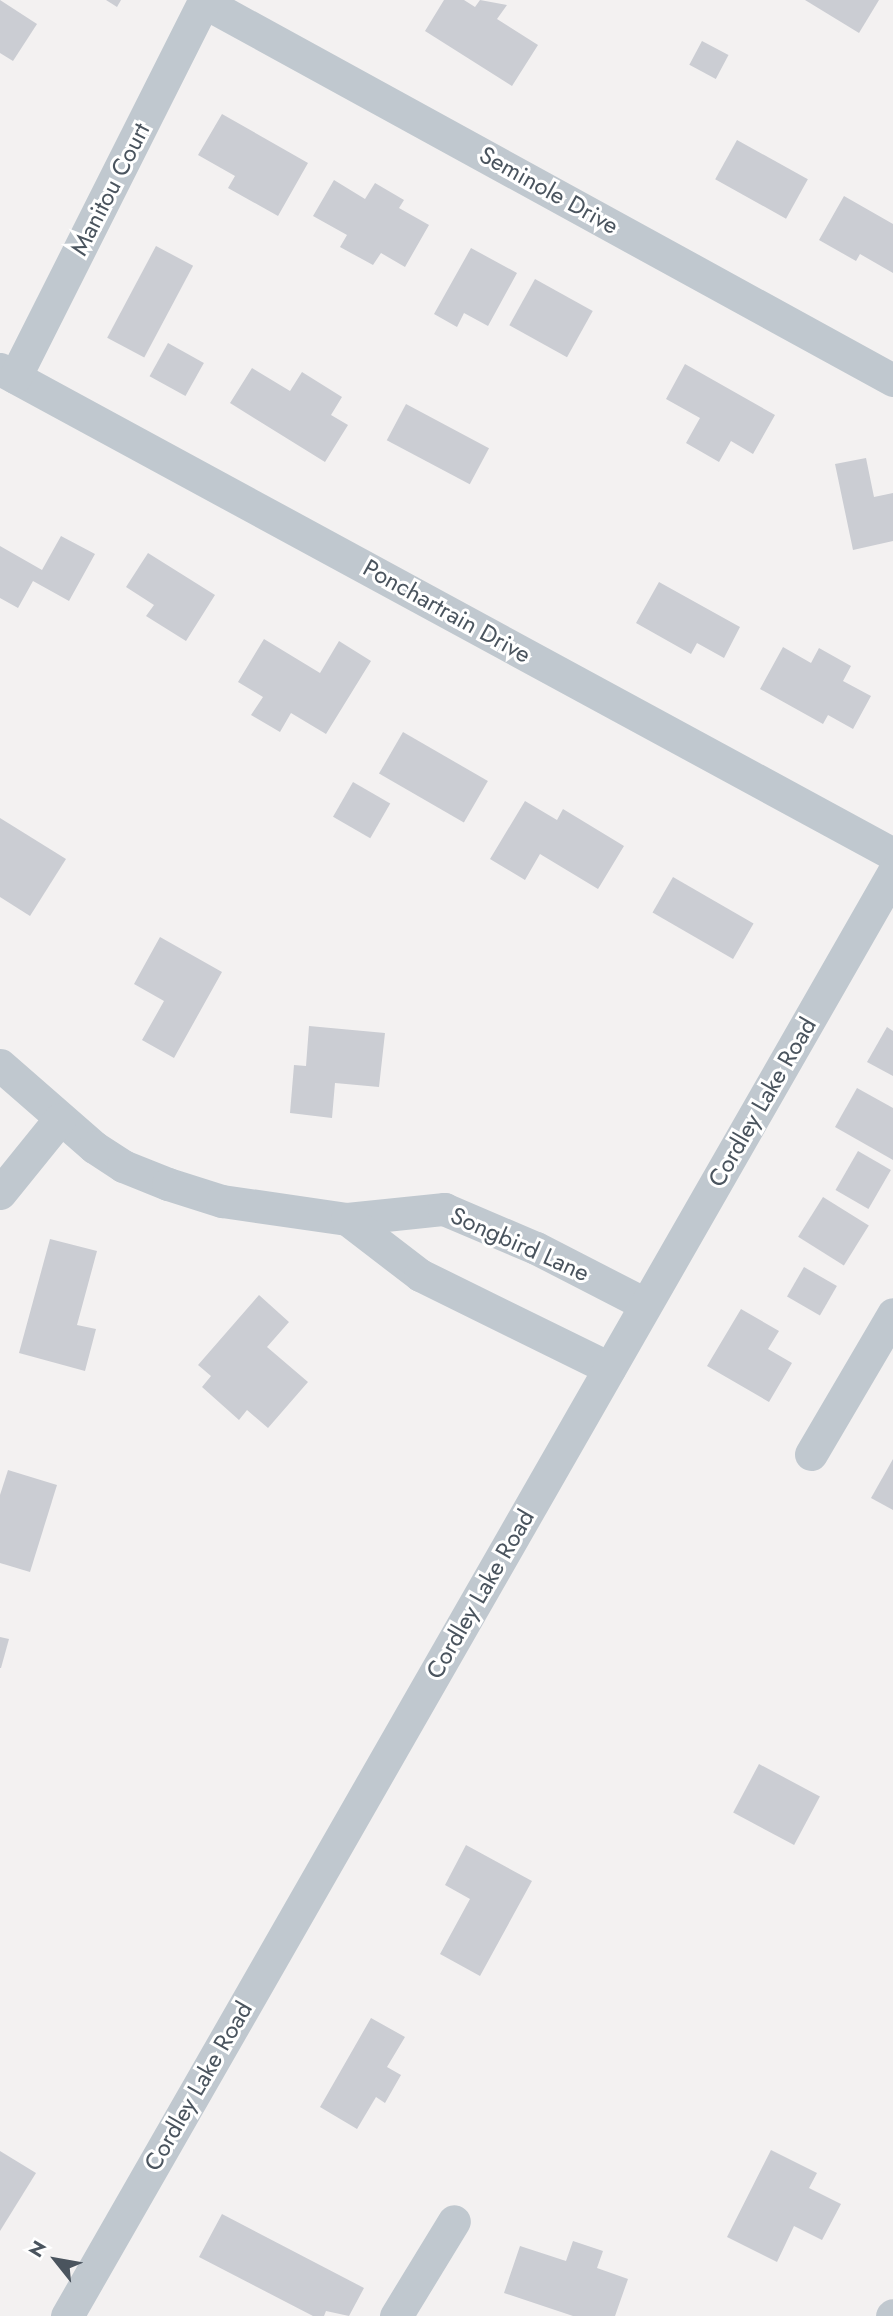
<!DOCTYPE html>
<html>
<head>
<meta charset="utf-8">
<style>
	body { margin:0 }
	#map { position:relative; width:893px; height:2316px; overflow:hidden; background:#f3f1f1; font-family:Jost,sans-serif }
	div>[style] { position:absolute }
	.building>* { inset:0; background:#cbcdd3; transform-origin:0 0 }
	.minor>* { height:33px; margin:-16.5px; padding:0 16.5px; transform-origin:16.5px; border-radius:16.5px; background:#c0c8cf }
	span { translate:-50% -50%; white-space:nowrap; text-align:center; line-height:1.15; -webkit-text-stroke:6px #fff; paint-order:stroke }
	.street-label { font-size:24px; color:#4a545e }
	.north { position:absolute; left:21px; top:2225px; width:70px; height:70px; -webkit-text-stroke:5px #fff; paint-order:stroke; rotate:301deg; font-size:19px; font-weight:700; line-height:28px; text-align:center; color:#4a545e }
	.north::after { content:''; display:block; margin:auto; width:24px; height:32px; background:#4a545e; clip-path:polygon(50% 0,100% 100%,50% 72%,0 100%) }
</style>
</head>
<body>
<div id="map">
	<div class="building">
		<i style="clip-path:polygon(0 0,37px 24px,13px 61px,0 53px)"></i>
		<i style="clip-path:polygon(106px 0,121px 0,117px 7px)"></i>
		<i style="clip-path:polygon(444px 0,464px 0,475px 7px,480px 0,507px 5px,497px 19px,538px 45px,512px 86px,425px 31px)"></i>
		<i style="clip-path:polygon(805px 0,879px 0,859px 33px)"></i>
		<i style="left:702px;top:41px;width:30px;height:27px;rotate:28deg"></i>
		<i style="clip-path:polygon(222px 114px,308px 163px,278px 216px,228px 188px,235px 176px,198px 155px)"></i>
		<i style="left:737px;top:140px;width:81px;height:45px;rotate:29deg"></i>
		<i style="clip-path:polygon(334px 180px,365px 199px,375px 183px,404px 200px,399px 208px,429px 225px,405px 267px,381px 253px,373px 265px,340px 247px,347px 235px,313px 216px)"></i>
		<i style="clip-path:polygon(844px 196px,893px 224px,893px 273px,860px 254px,856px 261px,819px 240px)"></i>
		<i style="left:156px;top:246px;width:42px;height:104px;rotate:28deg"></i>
		<i style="clip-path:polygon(471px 248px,517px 273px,488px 326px,464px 313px,457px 327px,434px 314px)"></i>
		<i style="left:535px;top:279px;width:66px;height:53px;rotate:29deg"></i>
		<i style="left:168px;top:343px;width:41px;height:38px;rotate:29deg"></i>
		<i style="clip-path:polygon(685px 364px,775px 415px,753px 454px,731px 441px,719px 462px,686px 443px,700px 418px,666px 399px)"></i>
		<i style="clip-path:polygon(252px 368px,290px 391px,302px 372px,342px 397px,331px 415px,348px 425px,325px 462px,230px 403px)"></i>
		<i style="left:406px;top:404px;width:94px;height:41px;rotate:28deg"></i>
		<i style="clip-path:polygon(866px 458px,874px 497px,893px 493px,893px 541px,853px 550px,835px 464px)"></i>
		<i style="clip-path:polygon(61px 536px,95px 554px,69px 601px,33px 581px,18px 608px,0 598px,0 546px,42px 570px)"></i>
		<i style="clip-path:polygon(148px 553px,215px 595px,186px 641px,146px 616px,154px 605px,126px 587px)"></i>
		<i style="clip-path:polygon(659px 582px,740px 627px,724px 658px,697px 643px,691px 654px,636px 623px)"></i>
		<i style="clip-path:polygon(264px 639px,320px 673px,339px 641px,371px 661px,326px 734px,291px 713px,280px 732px,251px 715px,263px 697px,238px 682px)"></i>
		<i style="clip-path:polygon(783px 647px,811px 663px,819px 648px,851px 666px,843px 681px,871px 696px,853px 729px,828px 715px,823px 724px,760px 689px)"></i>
		<i style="left:403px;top:732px;width:98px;height:48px;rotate:30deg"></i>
		<i style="left:353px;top:782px;width:43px;height:40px;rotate:30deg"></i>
		<i style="clip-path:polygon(525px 801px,557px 820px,563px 809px,624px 846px,598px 889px,540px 854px,525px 880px,490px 859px)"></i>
		<i style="clip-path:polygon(0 818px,66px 859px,30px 916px,0 897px)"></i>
		<i style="left:673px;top:877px;width:93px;height:41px;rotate:30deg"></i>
		<i style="clip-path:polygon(160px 937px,222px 972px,174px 1058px,142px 1040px,164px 1001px,134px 984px)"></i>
		<i style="clip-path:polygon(309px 1026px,385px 1033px,379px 1087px,335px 1083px,332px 1118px,290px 1113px,294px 1065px,306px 1066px)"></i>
		<i style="clip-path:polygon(887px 1027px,893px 1031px,893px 1076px,867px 1062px)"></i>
		<i style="clip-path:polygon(857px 1088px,893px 1108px,893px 1160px,835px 1127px)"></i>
		<i style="left:858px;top:1151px;width:38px;height:45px;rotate:30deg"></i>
		<i style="left:823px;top:1197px;width:54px;height:47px;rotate:32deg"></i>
		<i style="clip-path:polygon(50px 1239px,97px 1251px,77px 1325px,96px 1329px,85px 1371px,19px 1353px)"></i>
		<i style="left:804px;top:1267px;width:38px;height:34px;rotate:30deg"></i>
		<i style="clip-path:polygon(259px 1295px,289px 1322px,267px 1347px,308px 1382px,268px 1428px,247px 1410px,239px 1420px,202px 1387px,211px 1376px,198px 1365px)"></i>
		<i style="clip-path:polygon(741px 1309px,779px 1331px,768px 1349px,792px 1363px,769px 1402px,707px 1366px)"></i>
		<i style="clip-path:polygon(893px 1459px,893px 1510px,871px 1498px)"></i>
		<i style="clip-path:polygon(8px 1470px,57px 1485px,30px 1572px,0 1563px,0 1495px)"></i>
		<i style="clip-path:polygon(0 1637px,9px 1639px,1px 1668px,0 1668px)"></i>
		<i style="left:759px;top:1764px;width:69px;height:55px;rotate:28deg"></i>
		<i style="clip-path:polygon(466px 1845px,532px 1881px,480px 1976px,440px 1954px,470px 1899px,445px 1885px)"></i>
		<i style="clip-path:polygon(371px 2018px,405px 2037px,387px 2067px,401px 2075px,385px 2103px,376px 2097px,357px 2129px,320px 2107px)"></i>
		<i style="clip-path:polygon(771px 2150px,817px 2173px,809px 2188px,841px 2204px,822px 2240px,794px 2226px,777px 2262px,727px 2237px)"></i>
		<i style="clip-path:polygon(0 2151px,36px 2173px,0 2231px)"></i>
		<i style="clip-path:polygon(222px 2214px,364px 2288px,349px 2316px,326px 2311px,324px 2316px,313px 2316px,199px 2257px)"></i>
		<i style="clip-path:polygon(573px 2241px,603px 2251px,597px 2268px,628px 2279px,615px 2316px,573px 2316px,504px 2293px,520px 2246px,566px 2261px)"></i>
	</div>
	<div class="minor">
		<i style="left:204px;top:2px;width:786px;rotate:28.75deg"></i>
		<i style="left:0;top:369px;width:1016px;rotate:28.51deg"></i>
		<i style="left:15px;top:377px;width:422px;rotate:-63.3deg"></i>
		<i style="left:0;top:1065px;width:125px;rotate:41.1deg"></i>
		<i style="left:94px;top:1147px;width:35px;rotate:33deg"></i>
		<i style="left:123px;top:1166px;width:48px;rotate:21.8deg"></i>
		<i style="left:168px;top:1184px;width:57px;rotate:17.5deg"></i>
		<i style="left:222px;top:1201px;width:126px;rotate:8.2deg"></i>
		<i style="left:347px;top:1219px;width:98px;rotate:-5.9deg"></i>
		<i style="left:444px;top:1209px;width:100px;rotate:23deg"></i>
		<i style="left:536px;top:1248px;width:123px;rotate:27.2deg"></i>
		<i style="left:0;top:1193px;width:94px;rotate:-51.1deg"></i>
		<i style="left:347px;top:1219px;width:92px;rotate:37.5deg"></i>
		<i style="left:420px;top:1275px;width:211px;rotate:26.2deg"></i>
		<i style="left:811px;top:1454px;width:162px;rotate:-59.6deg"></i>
		<i style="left:67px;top:2316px;width:1663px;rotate:-60.21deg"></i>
		<i style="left:396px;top:2316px;width:111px;rotate:-58.6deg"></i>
		<i style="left:892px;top:2316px;width:1px;rotate:-45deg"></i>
	</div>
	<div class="street-label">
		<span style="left:110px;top:189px;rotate:-63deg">Manitou Court</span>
		<span style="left:549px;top:190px;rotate:29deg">Seminole Drive</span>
		<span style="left:447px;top:611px;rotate:29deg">Ponchartrain Drive</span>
		<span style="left:762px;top:1102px;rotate:-60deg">Cordley Lake Road</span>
		<span style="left:520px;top:1244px;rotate:24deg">Songbird Lane</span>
		<span style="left:480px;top:1594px;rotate:-60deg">Cordley Lake Road</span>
		<span style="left:198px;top:2086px;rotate:-60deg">Cordley Lake Road</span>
	</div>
	<div class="north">N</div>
</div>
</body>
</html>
